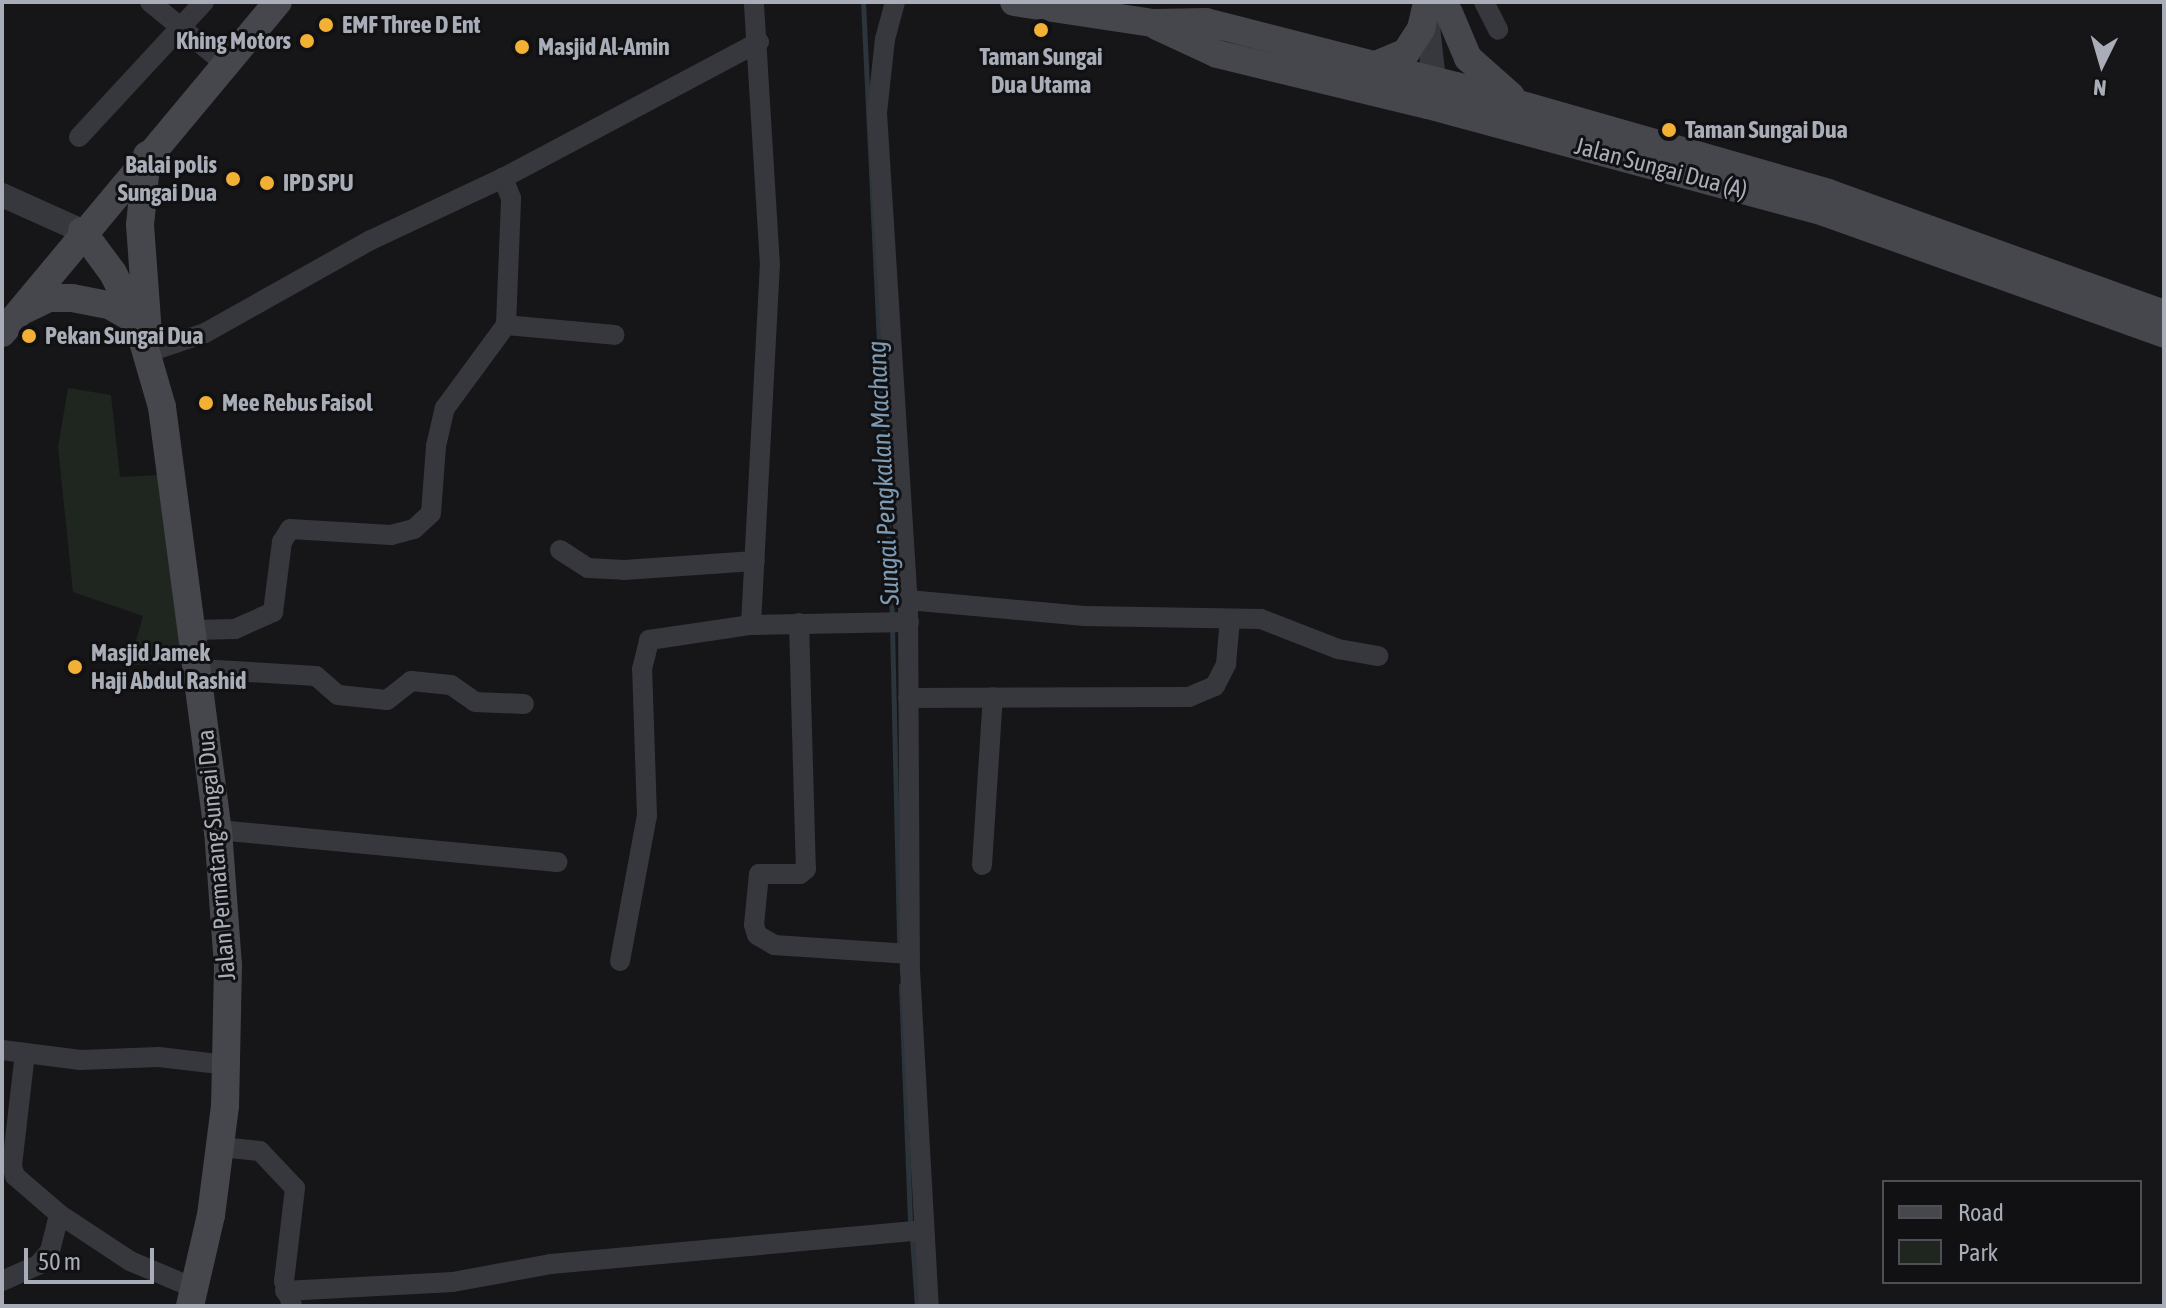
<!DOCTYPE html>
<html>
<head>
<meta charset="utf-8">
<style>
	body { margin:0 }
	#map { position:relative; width:2166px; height:1308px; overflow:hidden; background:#161618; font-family:"Asap Condensed",sans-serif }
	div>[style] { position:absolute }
	.green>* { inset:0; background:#1e261f }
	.stream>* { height:5px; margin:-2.5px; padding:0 2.5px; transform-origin:2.5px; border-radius:2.5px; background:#2c353c }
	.minor>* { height:20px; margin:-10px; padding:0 10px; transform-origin:10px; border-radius:10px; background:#37383d }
	.tertiary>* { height:24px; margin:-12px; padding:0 12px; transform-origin:12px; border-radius:12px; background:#37383d }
	.secondary>* { height:28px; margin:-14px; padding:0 14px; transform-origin:14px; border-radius:14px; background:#45474d }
	.dots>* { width:22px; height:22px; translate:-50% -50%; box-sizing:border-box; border:4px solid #111113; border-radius:50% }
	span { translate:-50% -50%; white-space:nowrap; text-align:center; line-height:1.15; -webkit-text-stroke:6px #111113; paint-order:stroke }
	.poi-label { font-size:24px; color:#a8adb8; font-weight:700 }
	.left { translate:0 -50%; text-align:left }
	.right { translate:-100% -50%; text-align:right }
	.street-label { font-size:24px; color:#a8adb8 }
	.water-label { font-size:26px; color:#7f9bb3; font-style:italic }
	.frame { position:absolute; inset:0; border:4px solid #a8adb8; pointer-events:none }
	.legend { position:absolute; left:1882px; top:1180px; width:260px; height:104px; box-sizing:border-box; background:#111113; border:2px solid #4d4f55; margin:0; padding:10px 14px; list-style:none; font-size:24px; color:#a8adb8 }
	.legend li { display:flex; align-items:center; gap:16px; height:40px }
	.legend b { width:40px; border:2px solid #4d4f55 }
	.north { position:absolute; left:2062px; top:24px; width:80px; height:80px; -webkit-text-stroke:6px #111113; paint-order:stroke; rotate:185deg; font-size:22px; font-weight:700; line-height:32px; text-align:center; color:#a8adb8 }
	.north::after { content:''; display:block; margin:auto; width:28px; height:36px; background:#a8adb8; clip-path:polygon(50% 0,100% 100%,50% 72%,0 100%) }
	.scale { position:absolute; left:24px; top:1248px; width:130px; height:36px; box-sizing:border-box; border:4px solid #a8adb8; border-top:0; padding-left:10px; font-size:24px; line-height:28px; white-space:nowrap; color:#a8adb8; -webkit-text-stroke:6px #111113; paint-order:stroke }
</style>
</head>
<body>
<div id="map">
	<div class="green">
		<i style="clip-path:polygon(68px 388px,111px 395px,120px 477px,160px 475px,186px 663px,129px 665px,143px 616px,73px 592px,58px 447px)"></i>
	</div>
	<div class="stream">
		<i style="left:863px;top:2px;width:615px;rotate:87.3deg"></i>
		<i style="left:892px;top:626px;width:319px;rotate:88.7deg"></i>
		<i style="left:901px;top:985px;width:235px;rotate:87.8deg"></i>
		<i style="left:912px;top:1237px;width:69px;rotate:85.9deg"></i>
	</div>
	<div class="minor">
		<i style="left:150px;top:2px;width:96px;rotate:39.5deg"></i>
		<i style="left:895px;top:2px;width:38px;rotate:105deg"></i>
		<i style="left:885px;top:39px;width:74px;rotate:96.2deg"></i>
		<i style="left:877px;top:113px;width:488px;rotate:86.4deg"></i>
		<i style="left:908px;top:600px;width:370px;rotate:89.7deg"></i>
		<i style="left:910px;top:970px;width:337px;rotate:86.8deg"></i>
		<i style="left:1484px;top:2px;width:31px;rotate:63deg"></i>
		<i style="left:79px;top:137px;width:184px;rotate:-47.2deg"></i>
		<i style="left:506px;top:325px;width:109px;rotate:5.2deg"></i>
		<i style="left:149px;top:352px;width:59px;rotate:-18.7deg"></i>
		<i style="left:205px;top:333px;width:190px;rotate:-29.3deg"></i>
		<i style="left:371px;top:240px;width:146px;rotate:-25.2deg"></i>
		<i style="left:503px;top:178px;width:290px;rotate:-28deg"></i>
		<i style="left:560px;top:550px;width:33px;rotate:33deg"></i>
		<i style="left:588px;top:568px;width:36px;rotate:3deg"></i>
		<i style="left:624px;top:570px;width:131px;rotate:-3.9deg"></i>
		<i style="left:908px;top:600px;width:177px;rotate:5.2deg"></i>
		<i style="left:1084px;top:616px;width:177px;rotate:1deg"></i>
		<i style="left:1261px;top:619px;width:83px;rotate:21.3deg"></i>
		<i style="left:1338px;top:649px;width:41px;rotate:9.9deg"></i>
		<i style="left:799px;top:623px;width:246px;rotate:88.4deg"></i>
		<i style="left:806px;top:869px;width:8px;rotate:140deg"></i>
		<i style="left:800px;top:874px;width:41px;rotate:180deg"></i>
		<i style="left:759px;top:874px;width:51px;rotate:95.6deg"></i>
		<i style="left:754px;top:925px;width:10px;rotate:73deg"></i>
		<i style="left:757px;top:935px;width:20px;rotate:30deg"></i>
		<i style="left:774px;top:945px;width:136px;rotate:3.8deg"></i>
		<i style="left:751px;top:625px;width:360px;rotate:-87deg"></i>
		<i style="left:770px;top:266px;width:264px;rotate:-93.5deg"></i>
		<i style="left:194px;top:630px;width:41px;rotate:-1.4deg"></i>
		<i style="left:235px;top:629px;width:42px;rotate:-24.1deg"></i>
		<i style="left:273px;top:612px;width:71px;rotate:-82.7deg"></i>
		<i style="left:282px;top:542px;width:15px;rotate:-58deg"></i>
		<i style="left:290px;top:529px;width:101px;rotate:3.4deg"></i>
		<i style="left:391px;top:535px;width:24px;rotate:-15deg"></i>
		<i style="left:414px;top:529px;width:23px;rotate:-43deg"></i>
		<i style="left:431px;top:513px;width:67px;rotate:-85.7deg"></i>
		<i style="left:436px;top:446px;width:39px;rotate:-77deg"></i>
		<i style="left:445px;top:408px;width:103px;rotate:-53.7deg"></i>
		<i style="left:506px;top:325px;width:127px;rotate:-87.7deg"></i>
		<i style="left:511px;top:198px;width:22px;rotate:-112deg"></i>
		<i style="left:199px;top:669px;width:117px;rotate:3.4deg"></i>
		<i style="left:316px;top:676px;width:29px;rotate:41deg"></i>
		<i style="left:338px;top:695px;width:49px;rotate:5.8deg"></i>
		<i style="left:387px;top:700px;width:31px;rotate:-38deg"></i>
		<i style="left:411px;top:681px;width:40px;rotate:5.7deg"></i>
		<i style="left:451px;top:685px;width:29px;rotate:35deg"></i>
		<i style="left:475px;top:702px;width:49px;rotate:2.3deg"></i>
		<i style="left:908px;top:698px;width:281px;rotate:-0.2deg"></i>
		<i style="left:1189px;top:697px;width:28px;rotate:-23deg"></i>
		<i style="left:1215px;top:686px;width:25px;rotate:-63deg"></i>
		<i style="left:1226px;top:664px;width:45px;rotate:-84.9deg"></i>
		<i style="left:218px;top:830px;width:341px;rotate:5.4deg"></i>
		<i style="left:982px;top:865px;width:168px;rotate:-86.3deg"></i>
		<i style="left:620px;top:961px;width:147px;rotate:-79.5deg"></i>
		<i style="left:647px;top:816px;width:147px;rotate:-91.9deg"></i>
		<i style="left:642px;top:669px;width:30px;rotate:-76deg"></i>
		<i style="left:649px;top:640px;width:103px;rotate:-8.4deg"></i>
		<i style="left:751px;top:625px;width:158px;rotate:-1.1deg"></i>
		<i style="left:2px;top:1050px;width:79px;rotate:7.3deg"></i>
		<i style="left:80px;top:1060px;width:79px;rotate:-2.2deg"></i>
		<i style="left:159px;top:1057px;width:67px;rotate:6.8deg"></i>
		<i style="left:25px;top:1053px;width:114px;rotate:96.6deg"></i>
		<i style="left:12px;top:1166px;width:10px;rotate:73deg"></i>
		<i style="left:15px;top:1176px;width:58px;rotate:40.8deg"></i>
		<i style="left:59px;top:1214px;width:85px;rotate:33.5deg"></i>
		<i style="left:130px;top:1261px;width:69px;rotate:22.9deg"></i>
		<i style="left:220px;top:1147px;width:40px;rotate:5.7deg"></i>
		<i style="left:260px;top:1151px;width:51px;rotate:46.6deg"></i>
		<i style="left:295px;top:1188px;width:94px;rotate:96.7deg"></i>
		<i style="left:284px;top:1281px;width:26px;rotate:72deg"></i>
		<i style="left:2px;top:1281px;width:39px;rotate:-24deg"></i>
		<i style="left:38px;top:1265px;width:18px;rotate:-49deg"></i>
		<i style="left:50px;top:1251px;width:38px;rotate:-76deg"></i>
		<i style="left:285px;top:1291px;width:168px;rotate:-3.1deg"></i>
		<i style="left:453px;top:1282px;width:100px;rotate:-10.4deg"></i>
		<i style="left:551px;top:1264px;width:374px;rotate:-5.2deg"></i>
	</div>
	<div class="tertiary">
		<i style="left:1426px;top:8px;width:73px;rotate:83.7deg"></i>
		<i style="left:1434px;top:81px;width:14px;rotate:102deg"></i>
		<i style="left:2px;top:195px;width:88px;rotate:24.2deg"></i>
	</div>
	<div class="secondary">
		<i style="left:1014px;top:2px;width:141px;rotate:8.6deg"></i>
		<i style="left:1153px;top:23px;width:53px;rotate:-1.1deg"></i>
		<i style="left:1206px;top:22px;width:258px;rotate:14.4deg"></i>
		<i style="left:1456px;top:86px;width:387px;rotate:16deg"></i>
		<i style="left:1828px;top:193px;width:357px;rotate:19.8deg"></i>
		<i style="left:1449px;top:13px;width:49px;rotate:67.1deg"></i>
		<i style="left:1468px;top:58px;width:57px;rotate:41.5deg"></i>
		<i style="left:1157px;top:26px;width:66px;rotate:25deg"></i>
		<i style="left:1217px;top:54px;width:217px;rotate:13.6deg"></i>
		<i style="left:1428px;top:105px;width:410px;rotate:15.1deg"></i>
		<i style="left:1824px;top:212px;width:361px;rotate:19.7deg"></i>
		<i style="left:1376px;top:65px;width:33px;rotate:-23deg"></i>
		<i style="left:1406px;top:52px;width:27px;rotate:-57deg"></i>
		<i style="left:1421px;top:29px;width:23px;rotate:-77deg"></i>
		<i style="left:147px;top:155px;width:70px;rotate:95.7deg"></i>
		<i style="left:140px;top:225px;width:108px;rotate:85.8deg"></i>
		<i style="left:82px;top:231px;width:52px;rotate:53.6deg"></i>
		<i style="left:113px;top:273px;width:54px;rotate:63.4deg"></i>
		<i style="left:137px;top:321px;width:90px;rotate:73.8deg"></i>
		<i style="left:162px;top:407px;width:427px;rotate:82.5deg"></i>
		<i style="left:218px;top:830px;width:135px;rotate:85.8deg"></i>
		<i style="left:228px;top:965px;width:141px;rotate:91.2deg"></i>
		<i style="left:225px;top:1106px;width:110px;rotate:97.3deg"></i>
		<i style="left:211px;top:1215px;width:93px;rotate:103deg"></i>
		<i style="left:22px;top:311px;width:30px;rotate:-26deg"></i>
		<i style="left:49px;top:298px;width:23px"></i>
		<i style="left:72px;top:298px;width:38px;rotate:11deg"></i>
		<i style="left:109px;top:305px;width:32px;rotate:30deg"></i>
		<i style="left:2px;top:333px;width:431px;rotate:-50.2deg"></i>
	</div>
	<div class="dots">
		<i style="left:326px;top:25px;background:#f2b134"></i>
		<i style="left:1041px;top:30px;background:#f2b134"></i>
		<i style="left:307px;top:41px;background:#f2b134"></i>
		<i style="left:522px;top:47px;background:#f2b134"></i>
		<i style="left:1669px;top:130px;background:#f2b134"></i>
		<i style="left:233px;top:179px;background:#f2b134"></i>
		<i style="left:267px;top:183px;background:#f2b134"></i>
		<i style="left:29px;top:336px;background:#f2b134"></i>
		<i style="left:206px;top:403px;background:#f2b134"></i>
		<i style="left:75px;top:667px;background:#f2b134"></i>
	</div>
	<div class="poi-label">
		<span class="left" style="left:342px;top:25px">EMF Three D Ent</span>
		<span class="right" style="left:291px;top:41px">Khing Motors</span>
		<span class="left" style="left:538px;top:47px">Masjid Al-Amin</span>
		<span style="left:1041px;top:71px">Taman Sungai<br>Dua Utama</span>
		<span class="left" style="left:1685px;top:130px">Taman Sungai Dua</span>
		<span class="right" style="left:217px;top:179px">Balai polis<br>Sungai Dua</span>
		<span class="left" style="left:283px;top:183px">IPD SPU</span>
		<span class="left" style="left:45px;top:336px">Pekan Sungai Dua</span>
		<span class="left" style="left:222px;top:403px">Mee Rebus Faisol</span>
		<span class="left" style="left:91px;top:667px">Masjid Jamek<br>Haji Abdul Rashid</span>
	</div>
	<div class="street-label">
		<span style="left:1661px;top:168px;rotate:15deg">Jalan Sungai Dua (A)</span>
		<span style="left:216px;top:855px;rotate:-95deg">Jalan Permatang Sungai Dua</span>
	</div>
	<div class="water-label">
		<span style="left:884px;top:473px;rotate:-93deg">Sungai Pengkalan Machang</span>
	</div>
	<div class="frame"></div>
	<ul class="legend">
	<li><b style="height:10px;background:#45474d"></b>Road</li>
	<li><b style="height:22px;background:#1e261f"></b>Park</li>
	</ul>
	<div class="north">N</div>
	<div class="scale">50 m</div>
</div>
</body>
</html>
